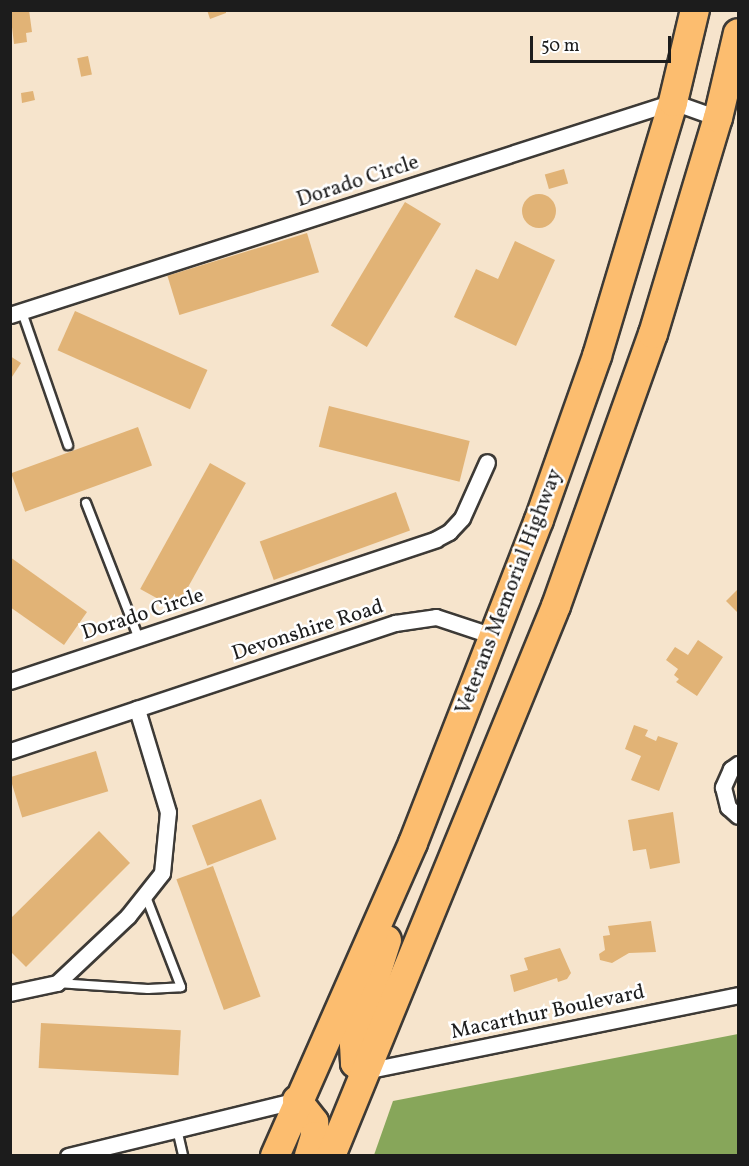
<!DOCTYPE html>
<html>
<head>
<meta charset="utf-8">
<style>
	body { margin:0 }
	#map { position:relative; width:749px; height:1166px; overflow:hidden; background:#f6e4cc; font-family:Vollkorn,serif }
	div>[style] { position:absolute }
	.forest>* { inset:0; background:#87a65a }
	.building>* { inset:0; background:#e1b376; transform-origin:0 0 }
	.round { border-radius:50% }
	.roads { filter:drop-shadow(2px 0 #3d3a36) drop-shadow(-2px 0 #3d3a36) drop-shadow(0 2px #3d3a36) drop-shadow(0 -2px #3d3a36) }
	.lane>* { height:8px; margin:-4px; padding:0 4px; transform-origin:4px; border-radius:4px; background:#fff }
	.street>* { height:15px; margin:-7.5px; padding:0 7.5px; transform-origin:7.5px; border-radius:7.5px; background:#fff }
	.highway>* { height:28px; margin:-14px; padding:0 14px; transform-origin:14px; border-radius:14px; background:#fcbd6f }
	span { translate:-50% -50%; white-space:nowrap; text-align:center; line-height:1.15; -webkit-text-stroke:5px #fff; paint-order:stroke }
	.street-label { font-size:21px; color:#1c1c1c }
	.frame { position:absolute; inset:0; border:12px solid #1c1c1c; pointer-events:none }
	.scale { position:absolute; left:530px; top:36px; width:141px; height:27px; box-sizing:border-box; border:3px solid #1c1c1c; border-top:0; padding-left:8px; font-size:18px; line-height:21px; white-space:nowrap; color:#1c1c1c; -webkit-text-stroke:4px #fff; paint-order:stroke }
</style>
</head>
<body>
<div id="map">
	<div class="forest">
		<i style="clip-path:polygon(738px 1034px,738px 1155px,374px 1155px,393px 1101px)"></i>
	</div>
	<div class="building">
		<i style="clip-path:polygon(10px 10px,29px 10px,32px 32px,26px 33px,27px 42px,14px 44px)"></i>
		<i style="clip-path:polygon(207px 10px,226px 10px,226px 13px,210px 19px)"></i>
		<i style="left:88px;top:56px;width:19px;height:11px;rotate:78deg"></i>
		<i style="clip-path:polygon(33px 91px,35px 100px,22px 103px,21px 93px)"></i>
		<i style="left:564px;top:169px;width:15px;height:20px;rotate:74deg"></i>
		<i class="round" style="left:522px;top:194px;width:34px;height:34px"></i>
		<i style="left:405px;top:202px;width:42px;height:144px;rotate:31deg"></i>
		<i style="left:307px;top:233px;width:41px;height:146px;rotate:73deg"></i>
		<i style="clip-path:polygon(515px 241px,555px 260px,516px 346px,454px 317px,476px 269px,498px 279px)"></i>
		<i style="left:75px;top:311px;width:145px;height:43px;rotate:24deg"></i>
		<i style="clip-path:polygon(10px 356px,21px 363px,10px 380px)"></i>
		<i style="left:329px;top:406px;width:145px;height:42px;rotate:14deg"></i>
		<i style="left:138px;top:427px;width:41px;height:135px;rotate:70deg"></i>
		<i style="left:210px;top:463px;width:41px;height:144px;rotate:29deg"></i>
		<i style="left:396px;top:492px;width:41px;height:145px;rotate:70deg"></i>
		<i style="clip-path:polygon(10px 557px,87px 612px,64px 645px,10px 607px)"></i>
		<i style="clip-path:polygon(738px 589px,738px 613px,726px 601px)"></i>
		<i style="clip-path:polygon(698px 640px,723px 657px,697px 696px,676px 682px,679px 679px,674px 675px,678px 669px,666px 660px,675px 647px,688px 655px)"></i>
		<i style="clip-path:polygon(634px 725px,648px 730px,645px 736px,656px 741px,658px 736px,678px 743px,659px 791px,631px 780px,641px 756px,625px 749px)"></i>
		<i style="left:96px;top:751px;width:42px;height:90px;rotate:73deg"></i>
		<i style="left:261px;top:799px;width:43px;height:74px;rotate:69deg"></i>
		<i style="clip-path:polygon(673px 812px,680px 863px,650px 869px,646px 849px,633px 851px,628px 820px)"></i>
		<i style="clip-path:polygon(99px 831px,130px 863px,26px 967px,10px 951px,10px 919px)"></i>
		<i style="left:213px;top:866px;width:139px;height:39px;rotate:70deg"></i>
		<i style="clip-path:polygon(651px 921px,656px 952px,629px 953px,612px 963px,600px 960px,599px 954px,605px 950px,603px 936px,610px 935px,608px 926px)"></i>
		<i style="clip-path:polygon(560px 948px,571px 973px,567px 979px,558px 982px,557px 978px,514px 992px,510px 975px,528px 970px,524px 958px)"></i>
		<i style="left:41px;top:1023px;width:140px;height:45px;rotate:3deg"></i>
	</div>
	<div class="roads">
		<div class="lane">
			<i style="left:22px;top:312px;width:141px;rotate:70.9deg"></i>
			<i style="left:86px;top:503px;width:146px;rotate:68.7deg"></i>
			<i style="left:57px;top:983px;width:91px;rotate:3.8deg"></i>
			<i style="left:148px;top:989px;width:33px;rotate:-3deg"></i>
			<i style="left:181px;top:987px;width:100px;rotate:-111.2deg"></i>
			<i style="left:177px;top:1129px;width:28px;rotate:77deg"></i>
		</div>
		<div class="street">
			<i style="left:10px;top:315px;width:696px;rotate:-17.81deg"></i>
			<i style="left:673px;top:102px;width:48px;rotate:19.6deg"></i>
			<i style="left:10px;top:681px;width:449px;rotate:-18.4deg"></i>
			<i style="left:436px;top:539px;width:15px;rotate:-28deg"></i>
			<i style="left:449px;top:532px;width:19px;rotate:-47deg"></i>
			<i style="left:462px;top:518px;width:61px;rotate:-65.9deg"></i>
			<i style="left:10px;top:751px;width:406px;rotate:-18.4deg"></i>
			<i style="left:395px;top:623px;width:41px;rotate:-8.3deg"></i>
			<i style="left:436px;top:617px;width:60px;rotate:18.4deg"></i>
			<i style="left:738px;top:764px;width:9px;rotate:144deg"></i>
			<i style="left:731px;top:769px;width:20px;rotate:114deg"></i>
			<i style="left:723px;top:787px;width:21px;rotate:76deg"></i>
			<i style="left:728px;top:807px;width:13px;rotate:42deg"></i>
			<i style="left:10px;top:993px;width:48px;rotate:-12deg"></i>
			<i style="left:57px;top:983px;width:98px;rotate:-43.3deg"></i>
			<i style="left:128px;top:916px;width:55px;rotate:-51.7deg"></i>
			<i style="left:162px;top:873px;width:61px;rotate:-84.4deg"></i>
			<i style="left:168px;top:812px;width:108px;rotate:-106.8deg"></i>
			<i style="left:365px;top:1071px;width:381px;rotate:-11.5deg"></i>
			<i style="left:68px;top:1156px;width:236px;rotate:-13.7deg"></i>
		</div>
		<div class="highway">
			<i style="left:365px;top:1071px;width:13px;rotate:-141deg"></i>
			<i style="left:355px;top:1063px;width:19px;rotate:-93deg"></i>
			<i style="left:354px;top:1044px;width:109px;rotate:-72.4deg"></i>
			<i style="left:297px;top:1100px;width:28px;rotate:52deg"></i>
			<i style="left:314px;top:1122px;width:14px;rotate:86deg"></i>
			<i style="left:315px;top:1136px;width:21px;rotate:107deg"></i>
			<i style="left:275px;top:1156px;width:342px;rotate:-66.2deg"></i>
			<i style="left:413px;top:843px;width:347px;rotate:-68.7deg"></i>
			<i style="left:539px;top:520px;width:174px;rotate:-70.5deg"></i>
			<i style="left:597px;top:356px;width:265px;rotate:-73.3deg"></i>
			<i style="left:673px;top:102px;width:95px;rotate:-76.6deg"></i>
			<i style="left:331px;top:1156px;width:594px;rotate:-67.75deg"></i>
			<i style="left:556px;top:606px;width:289px;rotate:-70.4deg"></i>
			<i style="left:653px;top:334px;width:226px;rotate:-73.3deg"></i>
			<i style="left:718px;top:118px;width:87px;rotate:-76.8deg"></i>
		</div>
	</div>
	<div class="street-label">
		<span style="left:358px;top:182px;rotate:-18deg">Dorado Circle</span>
		<span style="left:510px;top:592px;rotate:-69deg">Veterans Memorial Highway</span>
		<span style="left:143px;top:615px;rotate:-18deg">Dorado Circle</span>
		<span style="left:308px;top:631px;rotate:-18deg">Devonshire Road</span>
		<span style="left:548px;top:1013px;rotate:-12deg">Macarthur Boulevard</span>
	</div>
	<div class="frame"></div>
	<div class="scale">50 m</div>
</div>
</body>
</html>
